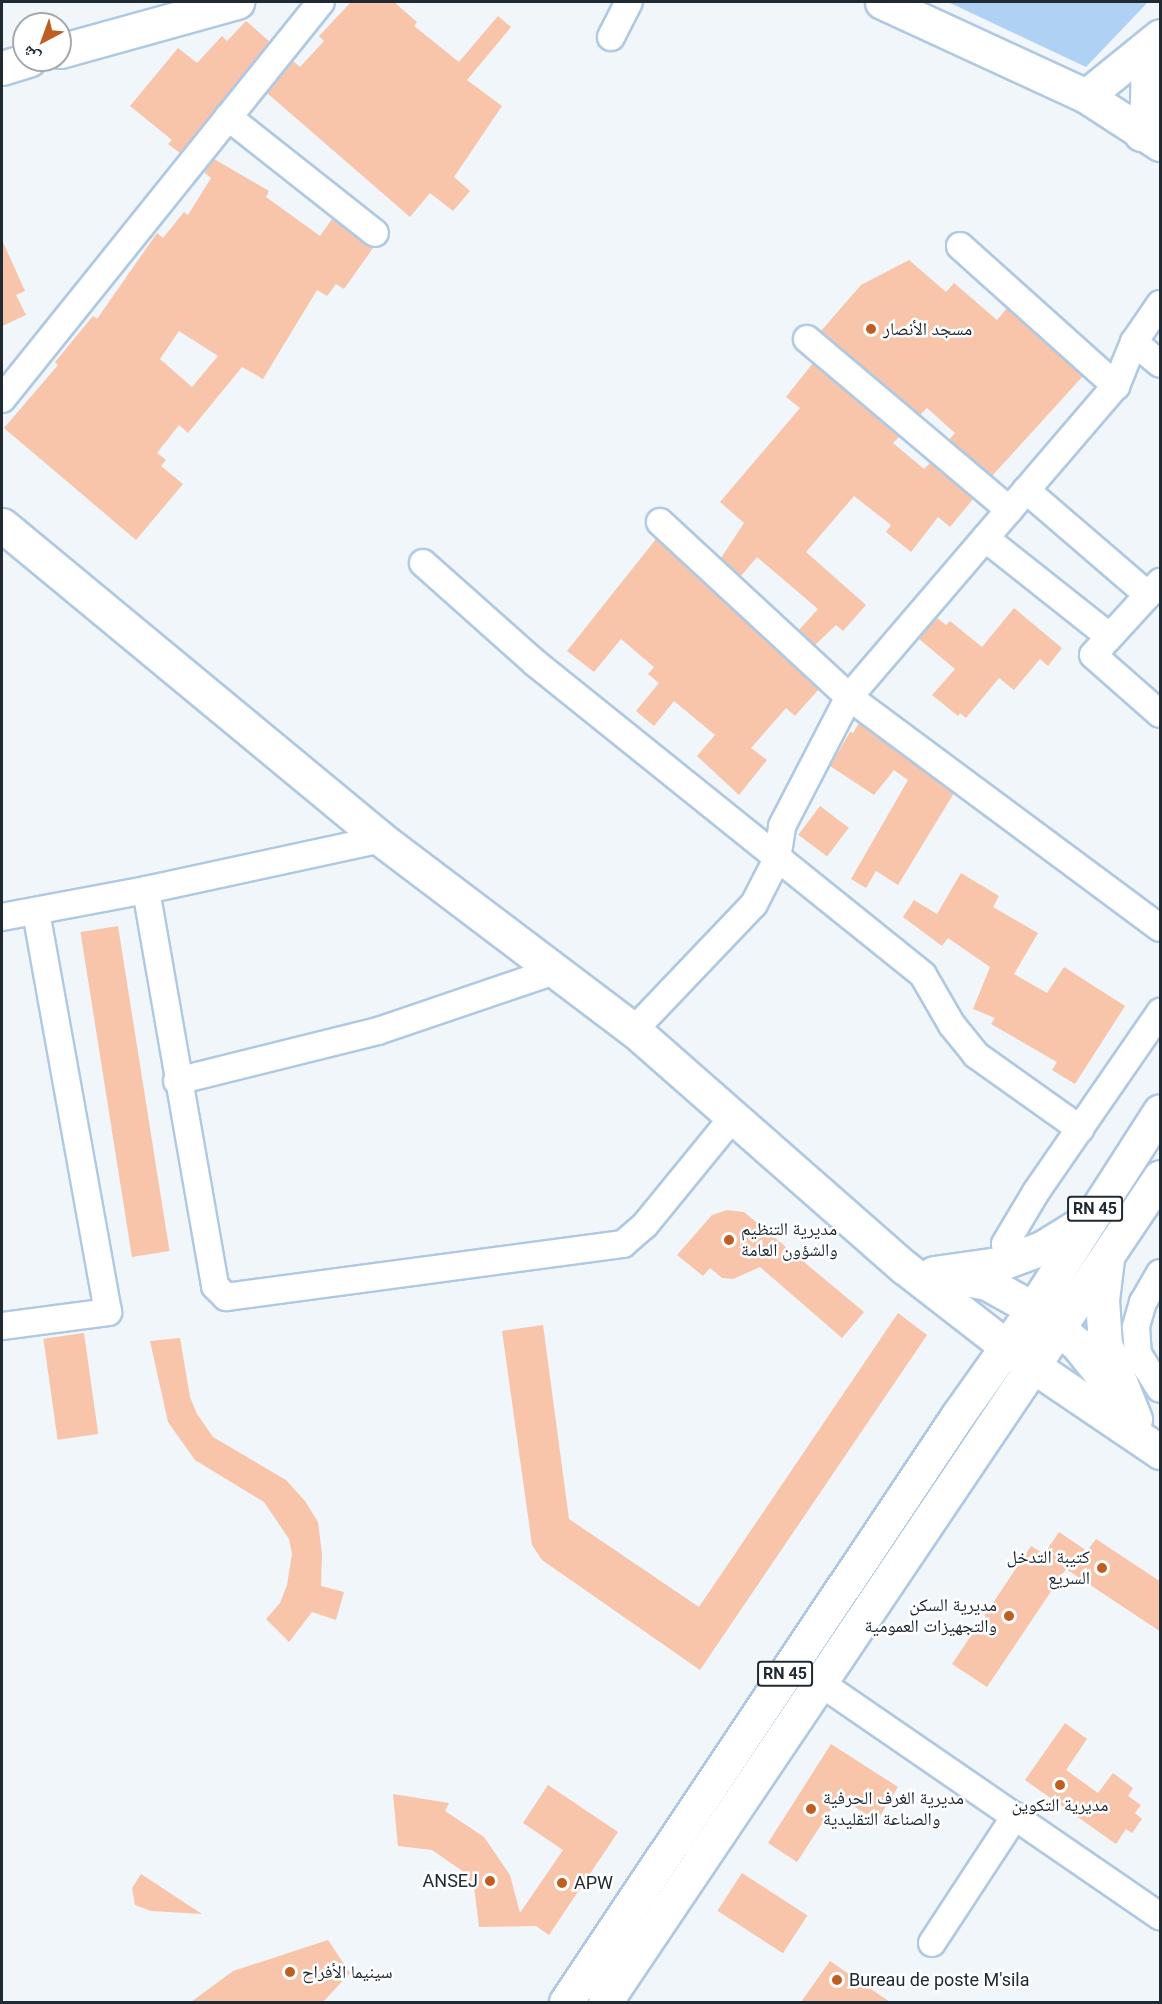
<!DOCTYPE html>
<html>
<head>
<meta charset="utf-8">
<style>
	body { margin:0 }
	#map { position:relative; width:1162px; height:2004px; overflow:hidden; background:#f1f6fb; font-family:Roboto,"Noto Naskh Arabic",sans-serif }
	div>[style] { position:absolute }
	.green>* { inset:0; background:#afd1f3 }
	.building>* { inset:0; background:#f8c4aa; transform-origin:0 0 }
	.roads { filter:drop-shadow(2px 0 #b0c9e2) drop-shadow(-2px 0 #b0c9e2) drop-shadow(0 2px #b0c9e2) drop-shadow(0 -2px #b0c9e2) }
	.street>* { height:26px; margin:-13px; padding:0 13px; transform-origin:13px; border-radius:13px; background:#fff }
	.secondary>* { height:33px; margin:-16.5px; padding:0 16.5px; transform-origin:16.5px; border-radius:16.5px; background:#fff }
	.primary>* { height:33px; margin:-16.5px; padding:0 16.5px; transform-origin:16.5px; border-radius:16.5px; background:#fff }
	.dots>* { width:16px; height:16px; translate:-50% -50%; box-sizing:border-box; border:3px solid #fff; border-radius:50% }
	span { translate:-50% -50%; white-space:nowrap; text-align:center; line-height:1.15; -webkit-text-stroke:5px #fff; paint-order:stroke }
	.shield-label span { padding:2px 4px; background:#fff; border:2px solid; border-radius:4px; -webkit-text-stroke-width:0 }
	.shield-label { font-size:16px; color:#202a33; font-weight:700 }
	.poi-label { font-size:18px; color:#202a33 }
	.left { translate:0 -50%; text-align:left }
	.right { translate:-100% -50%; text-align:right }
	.frame { position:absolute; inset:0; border:3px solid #202a33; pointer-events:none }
	.north { position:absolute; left:12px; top:12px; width:60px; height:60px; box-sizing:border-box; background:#fff; border:2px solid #a6aaad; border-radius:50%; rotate:221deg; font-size:16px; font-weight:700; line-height:24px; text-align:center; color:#202a33 }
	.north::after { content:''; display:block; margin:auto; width:21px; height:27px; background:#bf5e20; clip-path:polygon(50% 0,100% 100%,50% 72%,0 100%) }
</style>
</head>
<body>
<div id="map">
	<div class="green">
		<i style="clip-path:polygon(948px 2px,1148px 2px,1086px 67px)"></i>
	</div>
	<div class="building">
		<i style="clip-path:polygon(351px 2px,394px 2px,417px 22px,414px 26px,459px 62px,498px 16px,511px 27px,467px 80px,502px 106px,454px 177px,470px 191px,453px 211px,430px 193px,410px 217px,267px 93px,293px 61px,300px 67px,324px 41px,319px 36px)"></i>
		<i style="clip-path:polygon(246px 21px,270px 42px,180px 153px,168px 144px,172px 140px,130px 106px,178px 48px,197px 63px,222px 36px,227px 41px)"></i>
		<i style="clip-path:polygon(evenodd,214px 159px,269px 191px,266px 197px,320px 236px,332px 219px,373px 248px,344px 289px,336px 284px,327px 296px,317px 290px,263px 379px,242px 367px,188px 433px,179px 425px,157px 453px,166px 460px,161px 466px,183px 484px,136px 540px,4px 428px,58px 365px,55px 362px,93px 316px,97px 319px,157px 233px,163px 238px,184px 212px,188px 215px,211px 178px,204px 172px,214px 159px,179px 331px,218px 356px,192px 387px,160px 359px,179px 331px)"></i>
		<i style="clip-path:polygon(2px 240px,25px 291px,16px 295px,26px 315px,2px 326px)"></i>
		<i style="clip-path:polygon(909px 260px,946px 292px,954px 283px,997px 320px,1007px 308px,1083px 376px,992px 476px,949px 440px,955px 433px,927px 408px,920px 415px,821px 331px,861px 285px)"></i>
		<i style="clip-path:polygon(813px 363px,899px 437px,893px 443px,924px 469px,930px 463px,973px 499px,950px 527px,938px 517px,911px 552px,886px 532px,891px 525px,854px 496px,806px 552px,866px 605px,843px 631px,836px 625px,815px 645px,799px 630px,818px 609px,757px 557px,741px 576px,721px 558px,744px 523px,720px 502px,800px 408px,786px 397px)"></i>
		<i style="clip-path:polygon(656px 539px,819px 689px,795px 716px,786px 708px,751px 748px,767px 760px,739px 795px,697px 756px,715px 735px,674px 701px,654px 726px,636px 711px,659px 683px,648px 674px,654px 667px,621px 639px,594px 672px,567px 651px)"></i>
		<i style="clip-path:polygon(1014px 608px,1062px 648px,1048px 666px,1040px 659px,1014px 690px,999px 678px,966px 718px,960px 713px,958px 716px,932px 695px,955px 669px,919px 639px,937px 618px,946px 625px,950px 621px,982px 647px)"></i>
		<i style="clip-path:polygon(859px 723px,954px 793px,898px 885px,876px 871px,866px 888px,851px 879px,908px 780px,894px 770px,874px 795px,830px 766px,850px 732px,853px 733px)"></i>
		<i style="left:820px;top:806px;width:36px;height:36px;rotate:37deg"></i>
		<i style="clip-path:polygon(961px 873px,999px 896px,993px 907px,1038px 933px,1014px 974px,1047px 993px,1064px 967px,1125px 1006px,1075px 1084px,1052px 1070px,1057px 1062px,991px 1024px,995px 1018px,973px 1009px,990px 967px,948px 938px,942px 946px,903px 917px,914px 900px,937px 914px)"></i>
		<i style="left:118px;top:926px;width:329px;height:38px;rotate:81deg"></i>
		<i style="clip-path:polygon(727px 1210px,744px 1212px,864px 1312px,842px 1338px,760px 1267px,733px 1279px,722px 1278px,710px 1268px,703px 1276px,677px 1255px,712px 1215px)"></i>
		<i style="clip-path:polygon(898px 1313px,927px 1335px,700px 1670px,542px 1560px,532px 1545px,502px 1331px,543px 1325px,569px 1519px,699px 1607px)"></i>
		<i style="left:84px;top:1333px;width:102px;height:41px;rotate:82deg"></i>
		<i style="clip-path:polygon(180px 1338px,190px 1397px,197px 1414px,213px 1437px,286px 1480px,305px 1501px,318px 1522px,322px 1554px,321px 1586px,344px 1592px,336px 1620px,312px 1612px,289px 1642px,266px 1619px,280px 1603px,287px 1585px,292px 1554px,289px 1539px,264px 1502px,195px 1460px,168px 1422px,150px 1341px)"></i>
		<i style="clip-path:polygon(1059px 1532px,1087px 1551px,1096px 1539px,1161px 1582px,1161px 1632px,1066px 1569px,987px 1687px,952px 1664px,1031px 1546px,1044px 1554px)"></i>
		<i style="clip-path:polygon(1065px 1723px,1087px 1739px,1066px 1770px,1098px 1793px,1113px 1773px,1133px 1788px,1128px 1796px,1141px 1805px,1135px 1813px,1142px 1819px,1132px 1833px,1126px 1829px,1116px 1844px,1025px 1780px)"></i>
		<i style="clip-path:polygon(831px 1744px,898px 1787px,877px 1821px,839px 1797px,797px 1862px,768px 1843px)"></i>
		<i style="clip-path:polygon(548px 1785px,618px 1832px,549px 1935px,536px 1926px,479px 1927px,474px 1886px,461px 1870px,432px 1850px,398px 1846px,393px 1794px,449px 1803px,445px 1811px,484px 1837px,510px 1875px,520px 1913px,563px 1850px,523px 1823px)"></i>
		<i style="left:742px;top:1873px;width:78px;height:45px;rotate:33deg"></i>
		<i style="clip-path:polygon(141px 1874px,202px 1914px,151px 1911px,135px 1905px,132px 1888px)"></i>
		<i style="clip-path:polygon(328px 1940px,350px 1973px,323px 2002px,191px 2002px,233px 1971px)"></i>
		<i style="clip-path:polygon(830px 1961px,890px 2002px,801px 2002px)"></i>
	</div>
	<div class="roads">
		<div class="street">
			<i style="left:611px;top:37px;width:39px;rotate:-63deg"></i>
			<i style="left:228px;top:117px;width:187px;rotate:38.3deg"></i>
			<i style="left:960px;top:246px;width:210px;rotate:41.9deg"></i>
			<i style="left:807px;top:339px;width:265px;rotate:40.2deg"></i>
			<i style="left:1134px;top:342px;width:34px;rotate:40deg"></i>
			<i style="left:2px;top:399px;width:509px;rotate:-51.22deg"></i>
			<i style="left:1026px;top:490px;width:161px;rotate:40.7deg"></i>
			<i style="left:1148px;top:595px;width:18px;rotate:-47deg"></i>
			<i style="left:660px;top:522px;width:258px;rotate:42.8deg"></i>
			<i style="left:849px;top:697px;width:387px;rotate:36.6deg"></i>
			<i style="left:985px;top:538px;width:159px;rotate:38.4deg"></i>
			<i style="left:423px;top:563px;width:149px;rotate:41.7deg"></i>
			<i style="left:534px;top:662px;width:499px;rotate:38.8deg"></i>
			<i style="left:923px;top:975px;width:58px;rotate:59.9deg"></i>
			<i style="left:952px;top:1025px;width:38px;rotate:51deg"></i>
			<i style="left:976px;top:1055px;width:128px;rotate:35.4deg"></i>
			<i style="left:1148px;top:595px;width:81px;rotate:132.5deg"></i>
			<i style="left:1093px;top:655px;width:89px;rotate:41.4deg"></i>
			<i style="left:146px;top:890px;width:402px;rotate:80.1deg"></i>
			<i style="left:215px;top:1286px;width:16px;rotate:45deg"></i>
			<i style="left:226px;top:1297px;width:401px;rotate:-7.6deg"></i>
			<i style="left:623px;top:1244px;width:29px;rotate:-41deg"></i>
			<i style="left:645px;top:1225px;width:139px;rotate:-50.8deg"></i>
			<i style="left:2px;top:917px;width:147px;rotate:-10.6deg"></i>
			<i style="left:146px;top:890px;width:240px;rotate:-12.2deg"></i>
			<i style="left:634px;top:1030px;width:174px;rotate:-46.4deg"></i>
			<i style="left:754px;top:904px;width:51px;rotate:-62.9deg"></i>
			<i style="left:777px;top:859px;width:33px;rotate:-81deg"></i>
			<i style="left:782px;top:826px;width:145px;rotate:-62.6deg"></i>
			<i style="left:849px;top:697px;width:410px;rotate:-49.4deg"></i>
			<i style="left:1116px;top:386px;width:48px;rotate:-67.8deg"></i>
			<i style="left:1134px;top:342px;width:46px;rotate:-55.6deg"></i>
			<i style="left:177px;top:1081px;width:207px;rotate:-14deg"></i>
			<i style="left:378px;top:1031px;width:189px;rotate:-18.8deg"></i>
			<i style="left:1009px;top:1260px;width:16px;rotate:-104deg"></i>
			<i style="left:1005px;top:1244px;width:61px;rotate:-59.2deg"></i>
			<i style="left:1036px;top:1192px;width:219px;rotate:-55.4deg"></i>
			<i style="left:1160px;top:1273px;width:34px;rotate:120deg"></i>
			<i style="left:1143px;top:1302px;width:26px;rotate:106deg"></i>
			<i style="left:1136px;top:1327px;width:27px;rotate:86deg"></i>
			<i style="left:1138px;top:1354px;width:41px;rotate:57.8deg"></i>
			<i style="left:2px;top:1326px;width:107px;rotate:-7.5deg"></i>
			<i style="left:108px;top:1312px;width:407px;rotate:-100.2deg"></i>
			<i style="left:819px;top:1682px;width:414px;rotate:34.5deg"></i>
			<i style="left:932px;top:1943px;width:152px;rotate:-56.8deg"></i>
		</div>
		<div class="secondary">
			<i style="left:882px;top:2px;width:225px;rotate:24.7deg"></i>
			<i style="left:1086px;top:96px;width:88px;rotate:33deg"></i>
			<i style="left:60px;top:51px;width:184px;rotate:-15.5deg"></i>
			<i style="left:2px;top:68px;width:28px;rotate:-17deg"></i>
			<i style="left:1086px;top:96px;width:95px;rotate:-39deg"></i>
			<i style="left:1141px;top:134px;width:33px;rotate:-79deg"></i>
			<i style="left:1147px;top:102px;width:53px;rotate:-88.9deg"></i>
			<i style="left:2px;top:525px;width:492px;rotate:39.6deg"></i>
			<i style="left:381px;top:839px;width:317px;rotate:37.1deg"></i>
			<i style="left:634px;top:1030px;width:359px;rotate:41.3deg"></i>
			<i style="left:904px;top:1267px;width:143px;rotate:37.9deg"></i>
			<i style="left:1017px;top:1355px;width:173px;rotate:34.1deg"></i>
			<i style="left:942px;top:1274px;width:46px;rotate:11.3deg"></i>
			<i style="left:987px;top:1283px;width:57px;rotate:29.2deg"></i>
			<i style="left:1037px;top:1311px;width:52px;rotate:39.5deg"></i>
			<i style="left:1077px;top:1344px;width:78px;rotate:51.2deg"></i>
		</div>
		<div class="primary">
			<i style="left:1107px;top:1259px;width:41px;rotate:97deg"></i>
			<i style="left:1102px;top:1300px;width:44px;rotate:86.1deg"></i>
			<i style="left:1105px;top:1344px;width:81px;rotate:68.2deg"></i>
			<i style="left:934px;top:1273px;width:66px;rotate:-7.9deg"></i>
			<i style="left:999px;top:1264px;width:46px;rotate:-20.4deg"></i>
			<i style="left:1042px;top:1248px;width:46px;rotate:-31.6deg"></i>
			<i style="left:566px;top:2002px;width:706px;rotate:-56.26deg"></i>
			<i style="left:958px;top:1415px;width:123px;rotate:-54.6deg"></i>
			<i style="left:1029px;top:1315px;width:242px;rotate:-57.3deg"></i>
			<i style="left:605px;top:2002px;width:994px;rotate:-56.07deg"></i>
		</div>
	</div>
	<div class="dots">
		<i style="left:871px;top:329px;background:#bf5e20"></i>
		<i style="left:729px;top:1240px;background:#bf5e20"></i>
		<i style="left:1102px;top:1568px;background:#bf5e20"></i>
		<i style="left:1009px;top:1616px;background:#bf5e20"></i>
		<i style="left:1060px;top:1785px;background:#bf5e20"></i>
		<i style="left:811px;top:1809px;background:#bf5e20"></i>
		<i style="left:490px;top:1881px;background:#bf5e20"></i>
		<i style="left:562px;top:1883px;background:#bf5e20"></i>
		<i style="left:290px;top:1972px;background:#bf5e20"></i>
		<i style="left:837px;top:1980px;background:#bf5e20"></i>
	</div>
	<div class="shield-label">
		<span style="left:1095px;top:1209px">RN 45</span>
		<span style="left:785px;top:1674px">RN 45</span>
	</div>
	<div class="poi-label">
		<span class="left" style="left:883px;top:329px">مسجد الأنصار</span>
		<span class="left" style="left:741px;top:1240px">مديرية التنظيم<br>والشؤون العامة</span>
		<span class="right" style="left:1090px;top:1568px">كتيبة التدخل<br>السريع</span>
		<span class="right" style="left:997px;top:1616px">مديرية السكن<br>والتجهيزات العمومية</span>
		<span class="left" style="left:823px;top:1809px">مديرية الغرف الحرفية<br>والصناعة التقليدية</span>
		<span style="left:1060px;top:1805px">مديرية التكوين</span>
		<span class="right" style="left:478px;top:1881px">ANSEJ</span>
		<span class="left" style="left:574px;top:1883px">APW</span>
		<span class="left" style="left:302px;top:1972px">سينيما الأفراح</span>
		<span class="left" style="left:849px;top:1980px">Bureau de poste M'sila</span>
	</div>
	<div class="frame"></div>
	<div class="north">ش</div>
</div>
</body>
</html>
